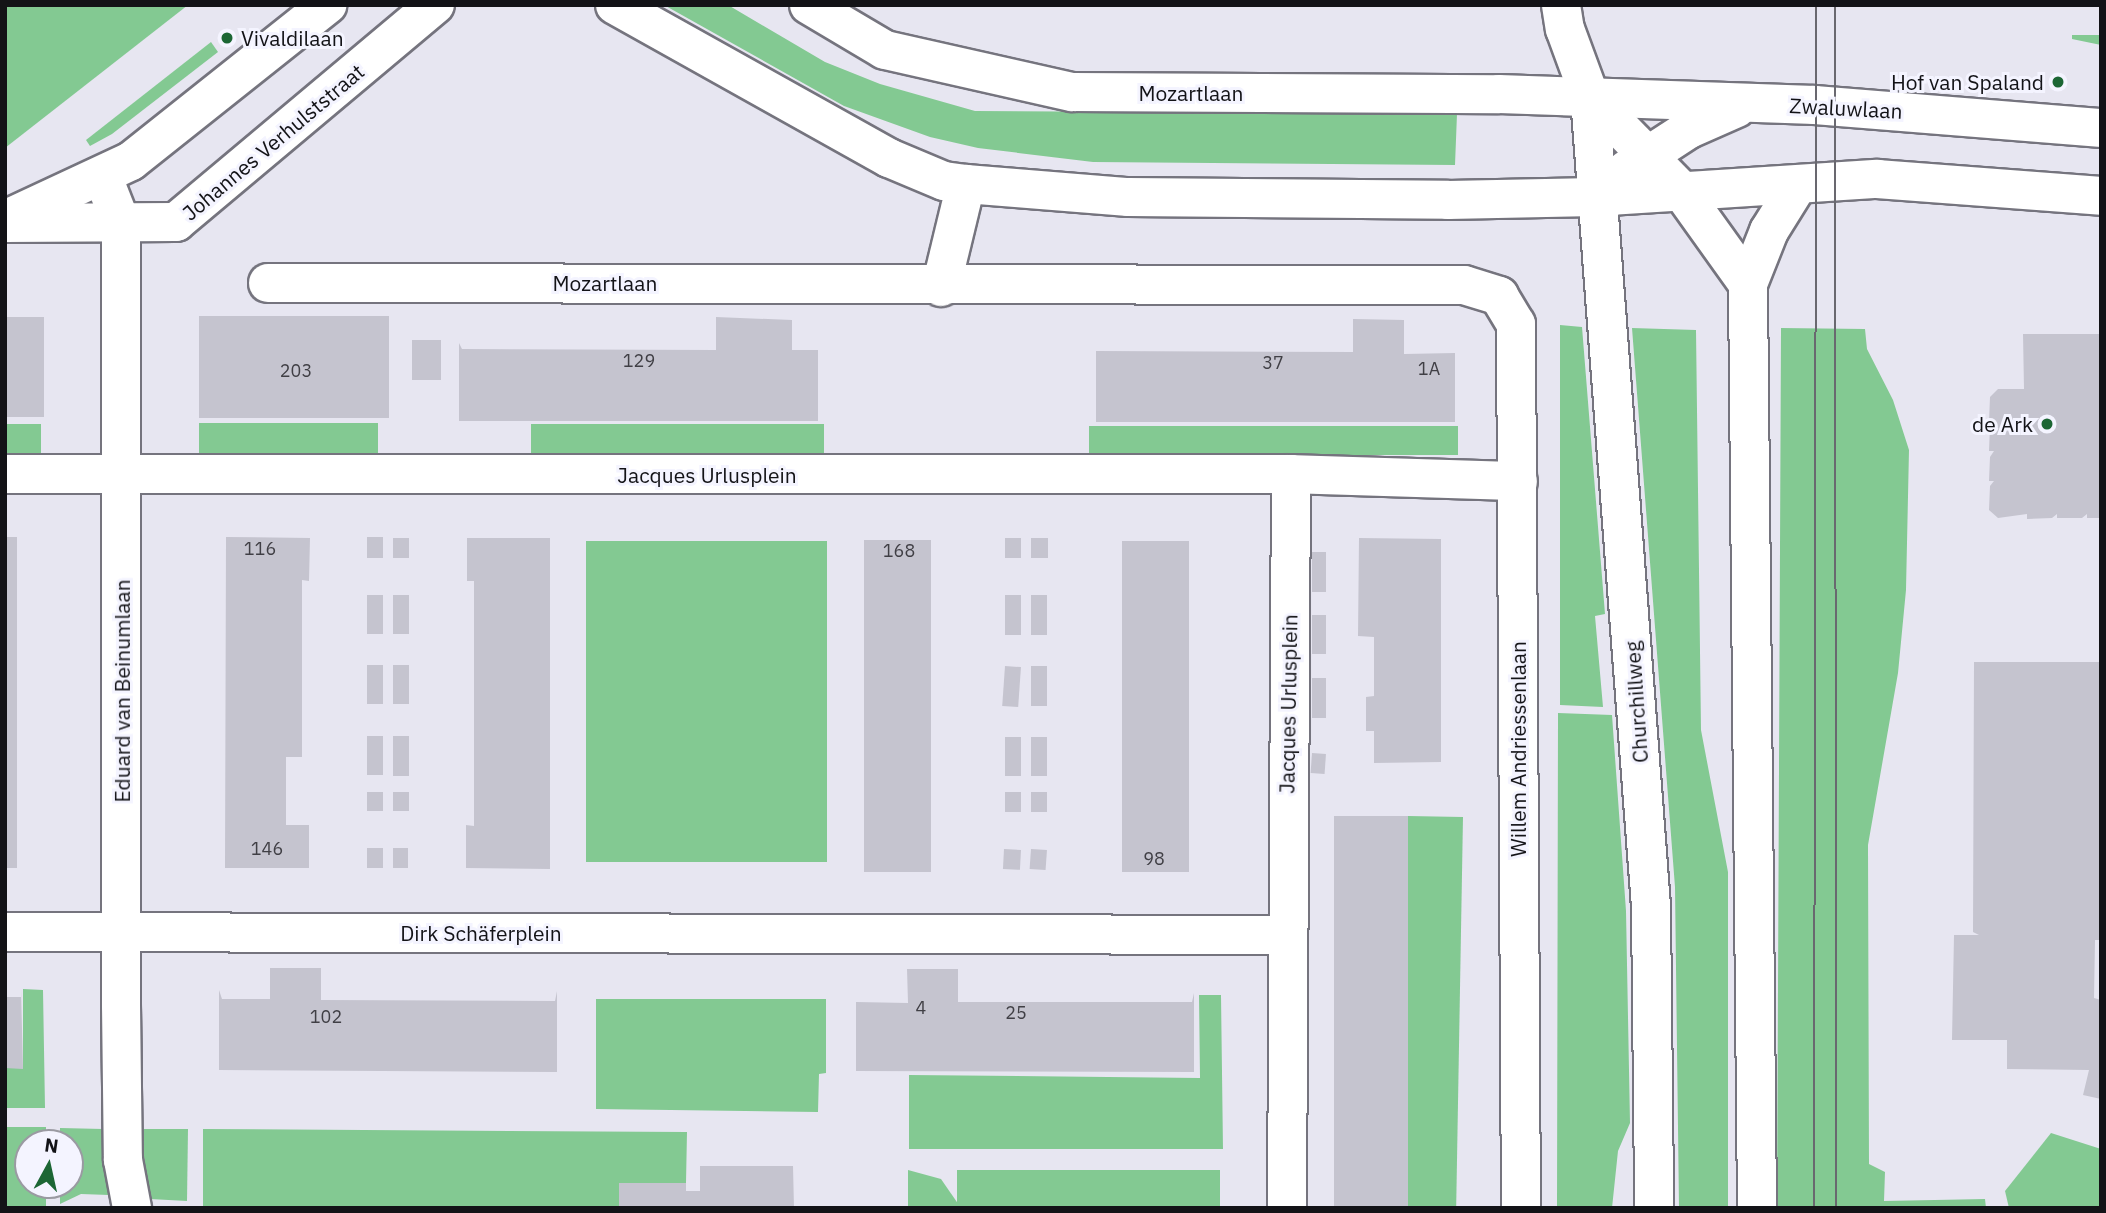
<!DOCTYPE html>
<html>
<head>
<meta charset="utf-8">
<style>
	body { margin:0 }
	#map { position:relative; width:2106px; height:1213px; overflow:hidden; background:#e7e6f1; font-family:"IBM Plex Sans",sans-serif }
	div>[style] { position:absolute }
	.green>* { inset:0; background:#83c992; transform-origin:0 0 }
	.building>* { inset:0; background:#c5c4cf; transform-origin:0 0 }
	.roads { filter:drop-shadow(2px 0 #75747e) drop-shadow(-2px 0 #75747e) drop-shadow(0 2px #75747e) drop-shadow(0 -2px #75747e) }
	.street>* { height:38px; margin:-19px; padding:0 19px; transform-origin:19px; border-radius:19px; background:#fff }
	.secondary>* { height:38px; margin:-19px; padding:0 19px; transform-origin:19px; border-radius:19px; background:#fff }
	.tram>* { height:2px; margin:-1px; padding:0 1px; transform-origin:1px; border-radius:1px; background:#69686f }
	.dots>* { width:19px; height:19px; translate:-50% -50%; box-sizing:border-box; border:4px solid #f4f4ff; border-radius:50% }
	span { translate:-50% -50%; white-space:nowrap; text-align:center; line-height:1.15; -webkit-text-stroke:6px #f4f4ff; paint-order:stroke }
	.number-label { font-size:18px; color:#403f45 }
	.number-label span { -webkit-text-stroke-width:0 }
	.poi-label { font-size:21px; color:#131317 }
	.left { translate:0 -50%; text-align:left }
	.right { translate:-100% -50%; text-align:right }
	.street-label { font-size:21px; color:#131317 }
	.frame { position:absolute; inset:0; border:7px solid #131317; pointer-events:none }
	.north { position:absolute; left:14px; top:1129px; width:70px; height:70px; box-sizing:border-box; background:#f4f4ff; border:2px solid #9a9aa2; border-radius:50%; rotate:8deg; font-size:19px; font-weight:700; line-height:28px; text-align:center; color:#131317 }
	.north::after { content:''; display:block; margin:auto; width:24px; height:32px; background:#1c6634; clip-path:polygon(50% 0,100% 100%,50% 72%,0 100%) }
</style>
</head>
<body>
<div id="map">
	<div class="green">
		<i style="clip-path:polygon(5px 5px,188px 5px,5px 148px)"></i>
		<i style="clip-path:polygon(664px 5px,728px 5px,825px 62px,880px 84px,975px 111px,1457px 114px,1455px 165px,1093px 162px,978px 148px,930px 137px,844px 106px)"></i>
		<i style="clip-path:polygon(2072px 35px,2101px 35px,2101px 45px,2072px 39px)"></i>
		<i style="clip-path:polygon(211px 42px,218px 52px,112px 134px,90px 146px,86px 140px)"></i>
		<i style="clip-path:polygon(1560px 325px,1582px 327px,1605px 614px,1595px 616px,1603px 707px,1560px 705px)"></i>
		<i style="clip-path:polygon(1632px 328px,1696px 330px,1701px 730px,1728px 872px,1728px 1208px,1679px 1208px,1675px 887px)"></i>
		<i style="clip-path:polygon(1781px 328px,1865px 329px,1867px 349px,1893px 400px,1909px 450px,1906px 590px,1898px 673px,1868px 845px,1869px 1164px,1885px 1172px,1884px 1201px,1985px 1199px,1986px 1208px,1777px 1208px)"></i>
		<i style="left:199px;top:423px;width:179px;height:31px"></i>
		<i style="left:5px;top:424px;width:36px;height:31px"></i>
		<i style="left:531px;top:424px;width:293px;height:31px"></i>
		<i style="left:1089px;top:426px;width:369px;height:29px"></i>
		<i style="left:586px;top:541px;width:241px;height:321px"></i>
		<i style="clip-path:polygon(1558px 713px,1612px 715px,1626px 911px,1630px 1123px,1618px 1151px,1612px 1208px,1557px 1208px)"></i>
		<i style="left:1408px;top:816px;width:55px;height:392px;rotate:1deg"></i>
		<i style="clip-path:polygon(23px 989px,43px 990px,45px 1108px,5px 1108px,5px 1068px,23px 1068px)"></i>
		<i style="clip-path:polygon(1199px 995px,1221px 995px,1223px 1149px,909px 1149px,909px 1075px,1200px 1078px)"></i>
		<i style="clip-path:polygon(596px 999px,826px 999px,826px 1073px,819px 1074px,818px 1112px,596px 1109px)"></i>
		<i style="clip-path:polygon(5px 1127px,46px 1127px,46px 1143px,28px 1143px,28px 1185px,46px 1185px,46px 1208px,5px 1208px)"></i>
		<i style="clip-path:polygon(60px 1128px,103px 1129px,109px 1195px,81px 1194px,60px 1204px,60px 1185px,70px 1185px,70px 1143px,60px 1143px)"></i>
		<i style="clip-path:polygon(140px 1129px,188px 1129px,187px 1201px,150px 1199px)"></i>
		<i style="clip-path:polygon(203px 1129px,687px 1132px,686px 1183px,619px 1183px,619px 1208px,203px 1208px)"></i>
		<i style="clip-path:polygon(2051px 1133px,2101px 1149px,2101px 1208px,2009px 1208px,2005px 1191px)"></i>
		<i style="clip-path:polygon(908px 1170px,941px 1179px,961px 1208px,908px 1208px)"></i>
		<i style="left:957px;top:1170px;width:263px;height:45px"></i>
	</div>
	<div class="building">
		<i style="left:199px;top:316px;width:190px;height:102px"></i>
		<i style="left:5px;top:317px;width:39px;height:100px"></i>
		<i style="clip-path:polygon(716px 317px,792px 320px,792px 350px,818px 350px,818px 421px,459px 421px,459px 343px,462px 349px,716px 350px)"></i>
		<i style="clip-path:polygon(1353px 319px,1404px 320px,1404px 354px,1455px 353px,1455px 422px,1096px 422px,1096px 351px,1353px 352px)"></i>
		<i style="clip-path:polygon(2023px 334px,2101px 334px,2101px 518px,2087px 518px,2087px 514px,2082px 518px,2057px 518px,2057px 514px,2052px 518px,2027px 519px,2027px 514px,1998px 518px,1989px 510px,1990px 486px,1994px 481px,1989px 481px,1990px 457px,1994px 451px,1989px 451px,1990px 426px,1994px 422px,1989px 422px,1990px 397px,1998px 389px,2024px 389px)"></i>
		<i style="left:412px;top:340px;width:29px;height:40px"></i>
		<i style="left:5px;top:537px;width:12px;height:331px"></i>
		<i style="clip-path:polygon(226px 537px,310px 538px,309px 581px,302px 580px,302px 757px,286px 757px,286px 825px,309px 825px,309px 868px,225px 868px)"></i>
		<i style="left:383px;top:537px;width:21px;height:16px;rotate:90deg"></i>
		<i style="left:393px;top:538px;width:16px;height:20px"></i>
		<i style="clip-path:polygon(467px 538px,550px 538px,550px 869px,466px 868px,466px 825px,474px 826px,474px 581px,467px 581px)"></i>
		<i style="left:1005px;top:538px;width:16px;height:20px"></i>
		<i style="left:1031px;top:538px;width:17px;height:20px"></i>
		<i style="clip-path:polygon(1359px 538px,1441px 539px,1441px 762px,1374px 763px,1374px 731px,1366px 731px,1366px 697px,1374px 696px,1374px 637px,1358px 636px)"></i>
		<i style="left:864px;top:540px;width:67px;height:332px"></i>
		<i style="left:1122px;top:541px;width:67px;height:331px"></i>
		<i style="left:1312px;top:552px;width:14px;height:40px"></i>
		<i style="left:367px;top:595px;width:16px;height:39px"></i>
		<i style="left:393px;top:595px;width:16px;height:39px"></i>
		<i style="left:1005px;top:595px;width:16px;height:40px"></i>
		<i style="left:1031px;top:595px;width:16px;height:40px"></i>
		<i style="left:1312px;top:615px;width:14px;height:39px"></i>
		<i style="clip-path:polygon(1974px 662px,2101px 662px,2101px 940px,2095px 940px,2094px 998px,2101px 1000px,2101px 1099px,2083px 1095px,2089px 1070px,2007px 1069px,2007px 1040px,1952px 1040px,1954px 935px,1979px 935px,1973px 932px)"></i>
		<i style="left:367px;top:665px;width:16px;height:39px"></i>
		<i style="left:393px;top:665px;width:16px;height:39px"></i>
		<i style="left:1005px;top:666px;width:16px;height:40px;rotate:4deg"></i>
		<i style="left:1031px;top:666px;width:16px;height:40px"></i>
		<i style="left:1312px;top:678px;width:14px;height:40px"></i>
		<i style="left:367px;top:736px;width:16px;height:39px"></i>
		<i style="left:393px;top:736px;width:16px;height:40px"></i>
		<i style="left:1005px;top:737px;width:16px;height:39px"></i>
		<i style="left:1031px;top:737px;width:16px;height:39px"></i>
		<i style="left:1312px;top:753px;width:14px;height:20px;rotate:4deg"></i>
		<i style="left:367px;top:792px;width:16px;height:19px"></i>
		<i style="left:393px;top:792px;width:16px;height:19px"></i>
		<i style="left:1021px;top:792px;width:20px;height:16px;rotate:90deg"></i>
		<i style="left:1031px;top:792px;width:16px;height:20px"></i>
		<i style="left:1334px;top:816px;width:74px;height:392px"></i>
		<i style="left:367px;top:848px;width:16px;height:20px"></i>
		<i style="left:393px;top:848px;width:15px;height:20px"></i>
		<i style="left:1004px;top:849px;width:17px;height:20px;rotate:3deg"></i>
		<i style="left:1031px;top:849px;width:16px;height:20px;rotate:4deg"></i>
		<i style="clip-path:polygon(270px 968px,321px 968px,321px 1000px,555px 1001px,557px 991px,557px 1072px,219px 1070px,219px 990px,222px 999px,270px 999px)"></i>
		<i style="clip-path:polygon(907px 969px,958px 969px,958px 1002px,1192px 1002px,1194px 993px,1194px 1072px,856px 1071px,856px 1002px,908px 1003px)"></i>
		<i style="clip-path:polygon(21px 989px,23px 1069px,5px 1068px,5px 997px,21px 997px)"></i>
		<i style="clip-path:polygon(700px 1166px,793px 1166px,794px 1208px,619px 1208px,619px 1183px,686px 1183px,686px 1191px,700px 1191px)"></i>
	</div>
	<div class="roads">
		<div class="street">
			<i style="left:1561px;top:5px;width:24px;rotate:81deg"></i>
			<i style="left:1565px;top:29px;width:72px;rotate:69.8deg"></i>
			<i style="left:103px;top:177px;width:49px;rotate:68.6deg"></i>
			<i style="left:121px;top:223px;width:782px;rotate:90deg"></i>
			<i style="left:121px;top:1005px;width:155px;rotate:89.3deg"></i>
			<i style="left:123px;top:1160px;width:49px;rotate:79.4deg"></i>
			<i style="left:11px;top:217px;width:132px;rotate:-25deg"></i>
			<i style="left:131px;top:161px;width:251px;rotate:-38.5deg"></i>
			<i style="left:5px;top:223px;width:171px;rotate:-0.3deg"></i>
			<i style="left:176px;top:222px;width:338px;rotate:-40deg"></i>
			<i style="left:268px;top:283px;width:1196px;rotate:0.1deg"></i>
			<i style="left:1464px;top:285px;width:37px;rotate:17deg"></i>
			<i style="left:1499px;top:296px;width:33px;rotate:59deg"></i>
			<i style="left:1516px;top:324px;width:884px;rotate:89.68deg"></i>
			<i style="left:941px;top:287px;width:106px;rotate:-76.4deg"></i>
			<i style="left:5px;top:474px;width:1286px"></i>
			<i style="left:5px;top:932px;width:1280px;rotate:0.13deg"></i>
			<i style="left:1287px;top:1208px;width:734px;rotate:-89.69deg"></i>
			<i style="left:1291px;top:474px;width:227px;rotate:1.8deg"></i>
		</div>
		<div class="secondary">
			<i style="left:615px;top:5px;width:314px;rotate:29.2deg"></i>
			<i style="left:889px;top:158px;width:60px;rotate:22.7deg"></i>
			<i style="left:944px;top:181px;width:22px;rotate:8deg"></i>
			<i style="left:966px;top:184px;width:163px;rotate:4.6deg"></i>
			<i style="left:1128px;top:197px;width:320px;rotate:0.5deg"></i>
			<i style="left:1448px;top:200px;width:147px;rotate:-1.2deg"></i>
			<i style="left:1595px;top:197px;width:283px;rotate:-3.7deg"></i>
			<i style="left:1877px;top:179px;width:225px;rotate:4.3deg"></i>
			<i style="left:809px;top:5px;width:88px;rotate:30.6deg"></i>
			<i style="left:885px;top:50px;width:192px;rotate:12.7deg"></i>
			<i style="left:1072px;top:92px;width:427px;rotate:0.3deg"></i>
			<i style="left:1499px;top:94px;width:316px;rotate:2deg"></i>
			<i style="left:1815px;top:105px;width:287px;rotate:4.6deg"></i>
			<i style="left:1590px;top:97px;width:811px;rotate:85.69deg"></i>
			<i style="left:1651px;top:906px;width:302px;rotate:89.4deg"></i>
			<i style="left:1590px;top:97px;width:129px;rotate:45.6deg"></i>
			<i style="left:1680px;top:189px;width:117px;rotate:54.4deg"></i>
			<i style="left:1626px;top:170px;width:75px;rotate:-33.1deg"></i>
			<i style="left:1689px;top:129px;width:52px;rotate:-23.6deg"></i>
			<i style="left:1757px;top:1208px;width:924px;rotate:-90.56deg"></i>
			<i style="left:1748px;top:284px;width:57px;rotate:-68.4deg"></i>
			<i style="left:1769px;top:231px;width:53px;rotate:-58.1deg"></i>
		</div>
	</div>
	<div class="tram">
		<i style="left:1835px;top:5px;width:1203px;rotate:89.95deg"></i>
		<i style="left:1814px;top:1208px;width:1203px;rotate:-89.9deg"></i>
	</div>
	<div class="dots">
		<i style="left:227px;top:38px;background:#1c6634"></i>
		<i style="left:2058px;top:82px;background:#1c6634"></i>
		<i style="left:2047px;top:424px;background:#1c6634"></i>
	</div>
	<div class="number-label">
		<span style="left:639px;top:361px">129</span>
		<span style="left:1273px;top:363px">37</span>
		<span style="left:1429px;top:369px">1A</span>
		<span style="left:296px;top:371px">203</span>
		<span style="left:260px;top:549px">116</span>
		<span style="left:899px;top:551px">168</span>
		<span style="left:267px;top:849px">146</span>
		<span style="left:1154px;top:859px">98</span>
		<span style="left:921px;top:1008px">4</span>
		<span style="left:1016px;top:1013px">25</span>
		<span style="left:326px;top:1017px">102</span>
	</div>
	<div class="poi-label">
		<span class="left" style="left:241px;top:38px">Vivaldilaan</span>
		<span class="right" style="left:2044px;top:82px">Hof van Spaland</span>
		<span class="right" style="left:2033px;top:424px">de Ark</span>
	</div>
	<div class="street-label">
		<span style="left:1191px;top:93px">Mozartlaan</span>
		<span style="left:1846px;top:108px;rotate:3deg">Zwaluwlaan</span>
		<span style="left:273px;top:142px;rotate:-40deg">Johannes Verhulststraat</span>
		<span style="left:605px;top:283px">Mozartlaan</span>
		<span style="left:707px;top:475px">Jacques Urlusplein</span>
		<span style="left:122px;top:691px;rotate:-90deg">Eduard van Beinumlaan</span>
		<span style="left:1636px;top:702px;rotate:-94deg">Churchillweg</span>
		<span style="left:1288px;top:704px;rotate:-89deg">Jacques Urlusplein</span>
		<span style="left:1518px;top:749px;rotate:-90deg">Willem Andriessenlaan</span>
		<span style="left:481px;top:933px">Dirk Schäferplein</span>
	</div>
	<div class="frame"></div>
	<div class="north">N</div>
</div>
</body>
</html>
